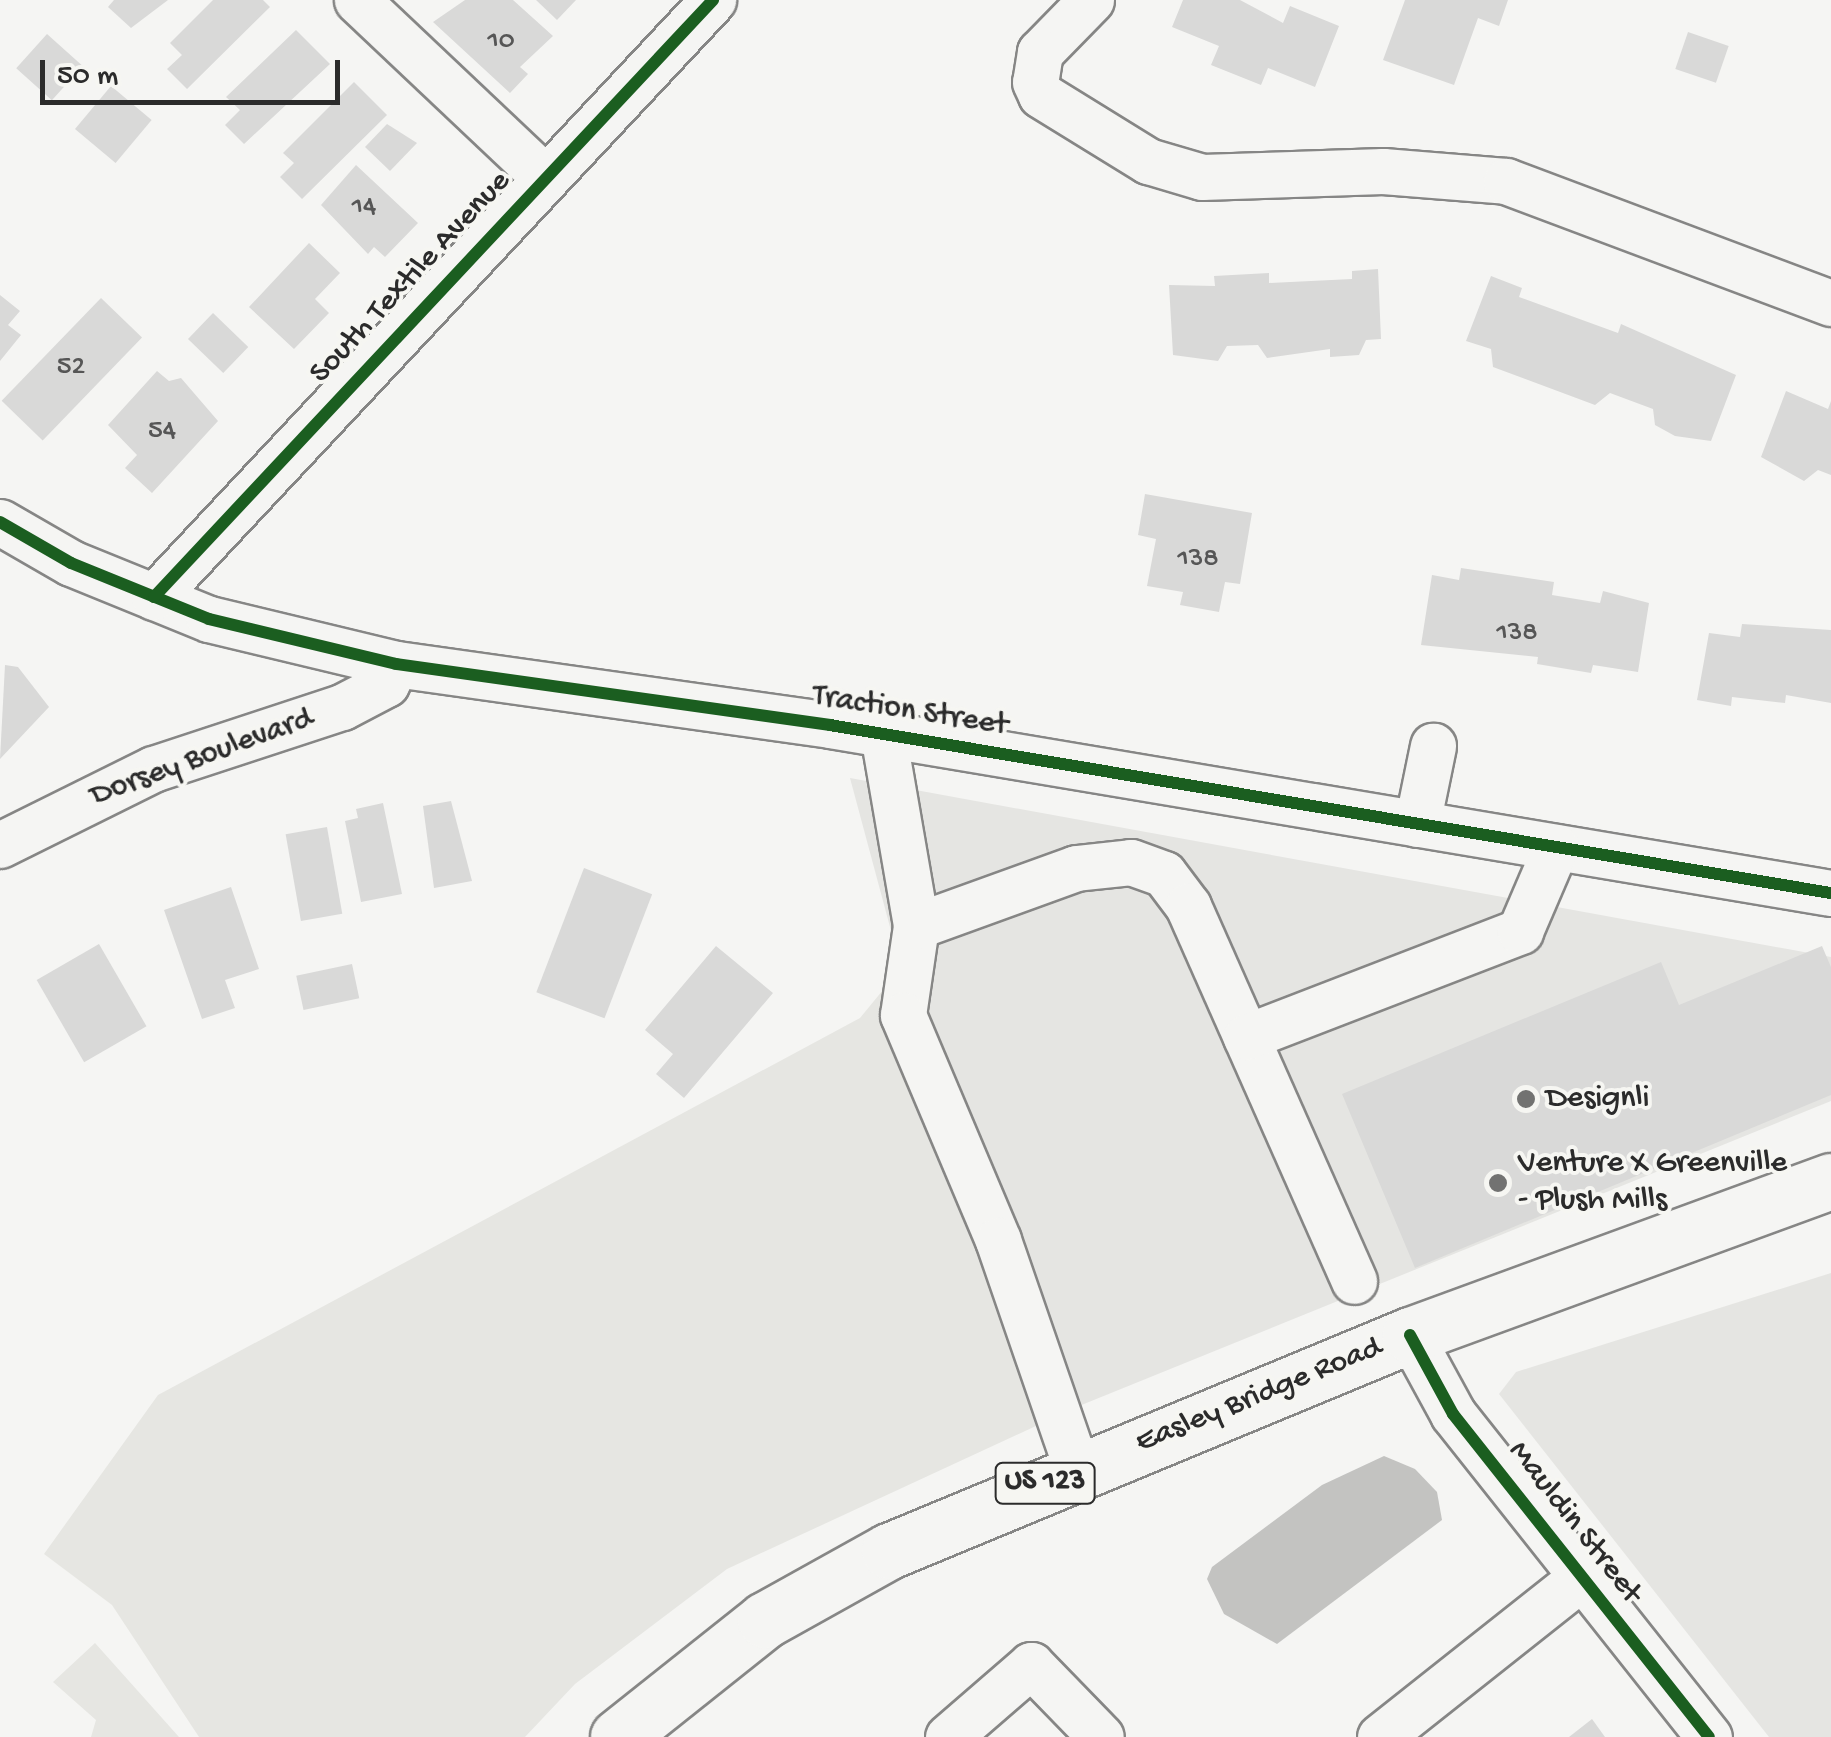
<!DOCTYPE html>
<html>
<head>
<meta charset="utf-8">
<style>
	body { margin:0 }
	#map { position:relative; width:1831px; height:1737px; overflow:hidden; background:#f5f5f3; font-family:"Gochi Hand",sans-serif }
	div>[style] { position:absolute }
	.built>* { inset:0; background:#e5e5e2 }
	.green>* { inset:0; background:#e6e6e2 }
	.water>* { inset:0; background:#c3c3c1 }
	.building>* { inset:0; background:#d9d9d8; transform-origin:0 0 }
	.roads { filter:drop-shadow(2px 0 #868685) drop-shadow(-2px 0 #868685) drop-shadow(0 2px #868685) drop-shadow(0 -2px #868685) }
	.minor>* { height:45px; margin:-22.5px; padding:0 22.5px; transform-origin:22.5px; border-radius:22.5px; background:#f5f5f3 }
	.highway>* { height:55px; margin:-27.5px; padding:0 27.5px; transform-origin:27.5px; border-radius:27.5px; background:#f5f5f3 }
	.cycleway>* { height:12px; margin:-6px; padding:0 6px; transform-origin:6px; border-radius:6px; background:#1b5e20 }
	.dots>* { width:28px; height:28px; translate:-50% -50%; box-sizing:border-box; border:5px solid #f6f6f2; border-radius:50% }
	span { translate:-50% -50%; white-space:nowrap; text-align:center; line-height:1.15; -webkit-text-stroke:8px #f6f6f2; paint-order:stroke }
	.number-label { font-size:28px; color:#565656 }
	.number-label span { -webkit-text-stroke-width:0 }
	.shield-label span { padding:2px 8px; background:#f6f6f2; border:2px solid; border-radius:8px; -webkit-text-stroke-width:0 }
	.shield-label { font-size:30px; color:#2b2b2b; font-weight:700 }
	.street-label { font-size:32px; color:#2b2b2b }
	.poi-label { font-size:32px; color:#2b2b2b }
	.left { translate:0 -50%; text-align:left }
	.scale { position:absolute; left:40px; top:60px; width:300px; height:45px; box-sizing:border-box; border:5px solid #2b2b2b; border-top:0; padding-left:12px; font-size:30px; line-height:35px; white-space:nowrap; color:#2b2b2b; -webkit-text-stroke:8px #f6f6f2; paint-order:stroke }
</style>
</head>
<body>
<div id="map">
	<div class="built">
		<i style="clip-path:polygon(850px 778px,1831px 957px,1831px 1101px,1079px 1406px,901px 968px)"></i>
		<i style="clip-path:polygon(1831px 1273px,1831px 1737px,1769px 1737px,1499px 1394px,1516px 1372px)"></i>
	</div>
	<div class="green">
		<i style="clip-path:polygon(901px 968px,1079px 1406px,727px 1569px,575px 1684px,525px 1737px,199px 1737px,112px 1605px,44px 1554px,158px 1395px,860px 1018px)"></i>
		<i style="clip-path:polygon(95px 1643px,179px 1737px,91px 1737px,96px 1720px,53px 1682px)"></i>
	</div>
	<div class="water">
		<i style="clip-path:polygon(1384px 1456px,1415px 1469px,1437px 1492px,1442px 1520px,1277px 1644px,1224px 1614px,1207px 1579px,1212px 1567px,1322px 1485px)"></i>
	</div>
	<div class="building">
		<i style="clip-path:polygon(114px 0,168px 0,131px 28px,108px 7px)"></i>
		<i style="clip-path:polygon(213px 0,263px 0,270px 7px,187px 89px,167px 69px,182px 55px,170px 43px)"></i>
		<i style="clip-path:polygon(465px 0,513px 0,553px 36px,520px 67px,528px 74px,510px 93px,433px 22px)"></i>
		<i style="clip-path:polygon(536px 0,576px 0,557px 20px)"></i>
		<i style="clip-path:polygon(1183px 0,1240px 0,1283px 23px,1290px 6px,1339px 26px,1315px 87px,1268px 68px,1261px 85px,1211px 65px,1219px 46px,1172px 27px)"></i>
		<i style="clip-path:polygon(1405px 0,1508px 0,1499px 26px,1478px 18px,1454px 85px,1383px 60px)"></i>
		<i style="clip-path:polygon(296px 30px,330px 64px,244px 144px,225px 125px,240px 110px,226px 97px)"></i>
		<i style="left:1688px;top:32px;width:43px;height:39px;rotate:19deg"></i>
		<i style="left:47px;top:34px;width:48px;height:46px;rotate:42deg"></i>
		<i style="clip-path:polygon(354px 82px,387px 115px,302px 199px,280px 177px,294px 163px,283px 153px)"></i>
		<i style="left:111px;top:86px;width:53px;height:56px;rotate:40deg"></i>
		<i style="clip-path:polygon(387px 124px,417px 143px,390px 171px,365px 147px)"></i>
		<i style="clip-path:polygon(356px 165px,418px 223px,385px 257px,374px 247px,368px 254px,321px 205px)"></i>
		<i style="clip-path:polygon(309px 243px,340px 273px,315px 299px,329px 313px,294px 349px,249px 307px)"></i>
		<i style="clip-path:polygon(1378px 269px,1381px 339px,1366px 340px,1359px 355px,1330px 357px,1330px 349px,1267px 358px,1258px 345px,1227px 346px,1218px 361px,1173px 355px,1169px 285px,1215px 286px,1214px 276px,1269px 273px,1269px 283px,1352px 279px,1352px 271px)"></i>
		<i style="clip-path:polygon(1491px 276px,1522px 288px,1519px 297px,1618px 333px,1621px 324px,1736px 375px,1711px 441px,1675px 436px,1655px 425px,1653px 409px,1610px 393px,1595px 405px,1493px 367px,1491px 349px,1466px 341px)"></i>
		<i style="clip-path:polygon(0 295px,20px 311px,8px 325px,21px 335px,0 361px)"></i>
		<i style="left:101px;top:298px;width:57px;height:143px;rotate:44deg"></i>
		<i style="left:213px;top:313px;width:49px;height:36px;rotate:44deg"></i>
		<i style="clip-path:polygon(157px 371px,169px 381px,181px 378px,218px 421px,152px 493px,125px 468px,137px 455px,108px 425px)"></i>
		<i style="clip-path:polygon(1786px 391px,1828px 409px,1831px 401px,1831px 475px,1818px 470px,1804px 481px,1761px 457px)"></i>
		<i style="clip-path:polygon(1145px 494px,1252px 513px,1240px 584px,1225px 582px,1219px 612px,1180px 605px,1183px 592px,1147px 586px,1156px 539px,1138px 535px)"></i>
		<i style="clip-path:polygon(1461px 568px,1554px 582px,1552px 595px,1600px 603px,1603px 591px,1649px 603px,1638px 672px,1593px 665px,1591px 673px,1537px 664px,1538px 657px,1421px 645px,1432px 575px,1459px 580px)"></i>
		<i style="clip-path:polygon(1742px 624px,1831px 630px,1831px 703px,1786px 695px,1785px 703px,1732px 697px,1731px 706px,1697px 700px,1709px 633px,1740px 637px)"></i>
		<i style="clip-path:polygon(5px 665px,18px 667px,49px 707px,0 759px)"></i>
		<i style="clip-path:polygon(451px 801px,472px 881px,434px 888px,423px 806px)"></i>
		<i style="clip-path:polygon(383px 803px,402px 894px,361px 902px,345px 821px,358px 818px,356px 809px)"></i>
		<i style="left:327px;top:827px;width:88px;height:42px;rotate:80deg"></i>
		<i style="left:584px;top:868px;width:73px;height:133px;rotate:21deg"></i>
		<i style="clip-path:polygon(231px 887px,259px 969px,225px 980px,235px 1008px,202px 1019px,164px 910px)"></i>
		<i style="left:99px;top:944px;width:95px;height:72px;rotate:60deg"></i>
		<i style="clip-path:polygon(716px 946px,773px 993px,684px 1098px,656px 1074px,673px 1054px,645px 1030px)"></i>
		<i style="clip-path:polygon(1822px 946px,1831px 967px,1831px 1095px,1415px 1268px,1342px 1094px,1661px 962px,1679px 1005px)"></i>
		<i style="left:352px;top:964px;width:35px;height:57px;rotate:78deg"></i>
		<i style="clip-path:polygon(1592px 1719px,1605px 1737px,1569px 1737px)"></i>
	</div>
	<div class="roads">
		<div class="minor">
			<i style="left:357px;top:0;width:255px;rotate:43.4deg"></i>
			<i style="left:1091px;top:0;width:73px;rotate:134.4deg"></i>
			<i style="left:1040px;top:52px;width:30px;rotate:99deg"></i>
			<i style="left:1035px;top:82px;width:14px;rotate:65deg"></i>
			<i style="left:1041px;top:95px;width:126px;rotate:31.7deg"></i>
			<i style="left:1148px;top:161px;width:56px;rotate:16.5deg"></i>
			<i style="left:1202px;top:177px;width:181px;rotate:-1.9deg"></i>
			<i style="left:1383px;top:171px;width:123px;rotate:4.6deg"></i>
			<i style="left:1506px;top:181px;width:347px;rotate:20.6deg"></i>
			<i style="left:0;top:522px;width:82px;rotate:30deg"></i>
			<i style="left:71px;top:563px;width:149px;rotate:22.1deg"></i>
			<i style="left:209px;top:619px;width:192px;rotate:13.5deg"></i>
			<i style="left:396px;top:664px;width:438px;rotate:8deg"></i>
			<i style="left:830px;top:725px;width:1015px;rotate:9.53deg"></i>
			<i style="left:154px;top:597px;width:818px;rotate:-46.88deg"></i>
			<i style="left:883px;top:734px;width:195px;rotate:80.2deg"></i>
			<i style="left:916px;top:926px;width:90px;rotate:98.3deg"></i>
			<i style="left:903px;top:1015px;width:244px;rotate:67.1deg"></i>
			<i style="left:998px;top:1240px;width:242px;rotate:71deg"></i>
			<i style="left:1417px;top:824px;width:80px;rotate:-78.4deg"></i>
			<i style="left:0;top:845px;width:171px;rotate:-26.4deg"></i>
			<i style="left:153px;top:769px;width:199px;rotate:-18.2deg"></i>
			<i style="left:342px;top:707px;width:50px;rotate:-27.6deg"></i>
			<i style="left:386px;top:684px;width:22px;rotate:-63deg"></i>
			<i style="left:916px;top:926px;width:170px;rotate:-19.9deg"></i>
			<i style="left:1076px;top:868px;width:55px;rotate:-6.2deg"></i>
			<i style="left:1131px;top:862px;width:35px;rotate:20deg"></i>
			<i style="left:1164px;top:874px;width:40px;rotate:53deg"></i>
			<i style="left:1188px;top:906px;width:410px;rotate:66.1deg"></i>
			<i style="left:1246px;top:1037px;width:294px;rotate:-21.1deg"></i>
			<i style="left:1520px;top:931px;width:91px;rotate:-66.8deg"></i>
			<i style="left:1410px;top:1335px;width:90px;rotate:61.4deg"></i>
			<i style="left:1453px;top:1414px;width:412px;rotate:51.6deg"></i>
			<i style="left:948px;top:1737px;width:110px;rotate:-40.9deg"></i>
			<i style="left:1031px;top:1665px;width:100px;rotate:45.8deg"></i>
			<i style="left:1380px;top:1737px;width:258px;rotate:-38.4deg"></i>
		</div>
		<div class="highway">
			<i style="left:618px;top:1737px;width:188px;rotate:-38.5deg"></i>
			<i style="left:765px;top:1620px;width:142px;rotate:-29.1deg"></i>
			<i style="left:889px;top:1551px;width:564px;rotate:-22.52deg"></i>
			<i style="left:1410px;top:1335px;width:448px;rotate:-20.1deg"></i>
		</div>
	</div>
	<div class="cycleway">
		<i style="left:0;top:522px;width:82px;rotate:30deg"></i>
		<i style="left:71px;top:563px;width:149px;rotate:22.1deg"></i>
		<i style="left:209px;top:619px;width:192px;rotate:13.5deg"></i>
		<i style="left:396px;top:664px;width:438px;rotate:8deg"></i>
		<i style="left:830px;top:725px;width:1015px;rotate:9.53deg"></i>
		<i style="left:154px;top:597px;width:818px;rotate:-46.88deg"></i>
		<i style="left:1410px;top:1335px;width:90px;rotate:61.4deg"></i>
		<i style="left:1453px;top:1414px;width:412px;rotate:51.6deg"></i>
	</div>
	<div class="dots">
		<i style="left:1526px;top:1099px;background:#727271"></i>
		<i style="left:1498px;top:1183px;background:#727271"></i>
	</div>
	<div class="number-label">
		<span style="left:501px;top:42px">10</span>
		<span style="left:364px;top:208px">14</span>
		<span style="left:71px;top:368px">52</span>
		<span style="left:162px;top:432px">54</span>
		<span style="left:1198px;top:560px">138</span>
		<span style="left:1517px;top:634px">138</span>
	</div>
	<div class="shield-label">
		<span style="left:1045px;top:1483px">US 123</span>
	</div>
	<div class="street-label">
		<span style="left:411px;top:278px;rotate:-47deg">South Textile Avenue</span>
		<span style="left:910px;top:712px;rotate:9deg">Traction Street</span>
		<span style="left:202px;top:758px;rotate:-20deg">Dorsey Boulevard</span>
		<span style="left:1259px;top:1396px;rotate:-22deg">Easley Bridge Road</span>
		<span style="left:1574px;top:1523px;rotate:52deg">Mauldin Street</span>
	</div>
	<div class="poi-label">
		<span class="left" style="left:1546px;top:1099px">Designli</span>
		<span class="left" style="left:1518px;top:1183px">Venture X Greenville<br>- Plush Mills</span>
	</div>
	<div class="scale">50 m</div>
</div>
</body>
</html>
